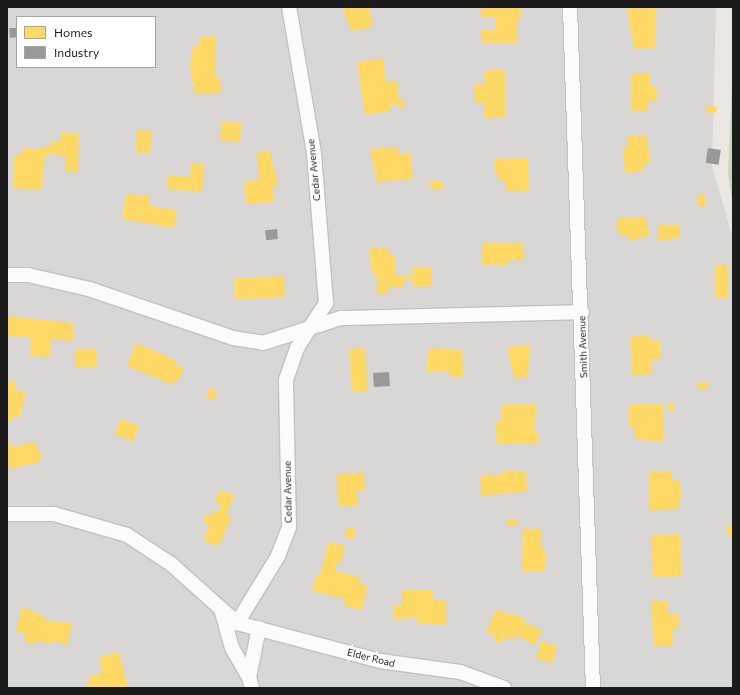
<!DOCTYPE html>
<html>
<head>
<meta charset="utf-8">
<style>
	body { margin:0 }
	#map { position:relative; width:740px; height:695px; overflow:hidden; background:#eae7e3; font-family:Commissioner,sans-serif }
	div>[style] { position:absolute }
	.residential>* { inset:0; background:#d9d7d5 }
	.forest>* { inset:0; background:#c6d9b8 }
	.homes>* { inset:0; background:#ffd966; transform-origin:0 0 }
	.industry>* { inset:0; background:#999; transform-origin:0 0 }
	.roads { filter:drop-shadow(1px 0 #c2c1bf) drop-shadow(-1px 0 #c2c1bf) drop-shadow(0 1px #c2c1bf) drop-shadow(0 -1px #c2c1bf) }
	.minor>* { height:14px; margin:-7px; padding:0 7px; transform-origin:7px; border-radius:7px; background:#fcfbfb }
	span { translate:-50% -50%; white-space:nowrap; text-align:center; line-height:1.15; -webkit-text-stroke:4px #fff; paint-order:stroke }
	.street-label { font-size:10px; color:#1b1b1b }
	.frame { position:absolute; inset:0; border:8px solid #1b1b1b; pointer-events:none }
	.legend { position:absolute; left:16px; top:16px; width:140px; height:52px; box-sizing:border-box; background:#fff; border:1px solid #a4a4a4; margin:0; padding:5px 7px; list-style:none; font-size:12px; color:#1b1b1b }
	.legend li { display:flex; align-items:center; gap:8px; height:20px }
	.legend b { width:20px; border:1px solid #a4a4a4 }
</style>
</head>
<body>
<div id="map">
	<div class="residential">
		<i style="clip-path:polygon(evenodd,7px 7px,716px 7px,712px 166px,733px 238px,733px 688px,7px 688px,7px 7px,17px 17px,155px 17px,155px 67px,17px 67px,17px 17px)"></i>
	</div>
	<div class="forest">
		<i style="clip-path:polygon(733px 63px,733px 207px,728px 172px)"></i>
	</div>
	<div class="homes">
		<i style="clip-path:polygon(346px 7px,369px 7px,373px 27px,351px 31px,343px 10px)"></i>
		<i style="clip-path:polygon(481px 7px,521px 7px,521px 19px,517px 19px,517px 43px,482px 43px,481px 30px,495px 30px,495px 17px,481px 17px)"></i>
		<i style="clip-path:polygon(656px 7px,655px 48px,634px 49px,627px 9px)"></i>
		<i style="clip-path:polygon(216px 36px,215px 78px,220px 77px,221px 93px,195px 94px,190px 69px,193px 46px,199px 46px,199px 37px)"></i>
		<i style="clip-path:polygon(383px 58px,386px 82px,397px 81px,399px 100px,403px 99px,406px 105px,400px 109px,397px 104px,390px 105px,391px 111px,365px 115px,357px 62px)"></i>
		<i style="clip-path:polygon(505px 69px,506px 117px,484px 118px,484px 102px,475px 103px,474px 84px,485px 83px,484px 71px)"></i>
		<i style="clip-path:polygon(650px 73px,650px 86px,657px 86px,657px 100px,648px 101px,648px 111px,631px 111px,631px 74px)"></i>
		<i style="clip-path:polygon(706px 106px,717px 106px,716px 113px,706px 112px)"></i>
		<i style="left:222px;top:121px;width:20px;height:19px;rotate:6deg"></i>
		<i style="left:137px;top:130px;width:15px;height:22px;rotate:4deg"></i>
		<i style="clip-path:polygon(61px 133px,79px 133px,78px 173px,65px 171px,66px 156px,50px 154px,45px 156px,42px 190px,13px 188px,14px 155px,22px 155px,22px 148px,35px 149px,50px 146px,50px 141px,60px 142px)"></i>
		<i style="clip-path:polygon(646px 135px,651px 163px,643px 164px,644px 171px,625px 173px,623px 147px,628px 147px,627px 136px)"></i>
		<i style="clip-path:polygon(398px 147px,398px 154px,411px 153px,413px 179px,377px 182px,370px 149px)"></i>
		<i style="clip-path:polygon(270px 151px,278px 185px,273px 185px,274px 202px,246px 204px,244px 181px,259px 180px,257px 152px)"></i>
		<i style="clip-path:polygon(528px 158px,529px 191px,506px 191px,506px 181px,499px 181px,498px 174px,495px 174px,494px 159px)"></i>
		<i style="clip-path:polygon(191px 163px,204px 164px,202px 192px,167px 189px,168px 175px,190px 177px)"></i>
		<i style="left:443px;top:181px;width:8px;height:13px;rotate:90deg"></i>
		<i style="clip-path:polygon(126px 194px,149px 196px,150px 206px,177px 210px,174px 228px,122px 219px)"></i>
		<i style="left:705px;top:194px;width:12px;height:8px;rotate:85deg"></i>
		<i style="clip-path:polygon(645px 217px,650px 236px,628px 241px,628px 235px,620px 236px,620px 230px,615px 230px,619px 218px)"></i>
		<i style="clip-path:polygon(658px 225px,680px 225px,680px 238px,658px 241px)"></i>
		<i style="clip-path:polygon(482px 243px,523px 243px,524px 260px,508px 260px,508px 265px,482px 265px)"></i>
		<i style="clip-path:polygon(369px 248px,389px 248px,389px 255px,395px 255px,396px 276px,413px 275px,412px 267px,431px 267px,432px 286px,413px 287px,413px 280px,404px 280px,404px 287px,388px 287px,389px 293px,377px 294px,377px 274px,372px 275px)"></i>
		<i style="left:715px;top:265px;width:13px;height:33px"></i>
		<i style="left:284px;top:276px;width:21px;height:50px;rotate:87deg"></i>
		<i style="clip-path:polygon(7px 316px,74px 323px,73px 341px,51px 339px,50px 357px,30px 356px,31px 337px,7px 336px)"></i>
		<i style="clip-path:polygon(650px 335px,650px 341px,660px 340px,661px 359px,651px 360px,652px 374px,632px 375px,630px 337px)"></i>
		<i style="clip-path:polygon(136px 343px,176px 360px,175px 365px,184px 368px,178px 382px,174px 380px,173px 385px,127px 366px)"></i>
		<i style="clip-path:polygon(530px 345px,528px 377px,514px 378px,507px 347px)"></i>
		<i style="left:365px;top:348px;width:43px;height:16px;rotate:86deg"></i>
		<i style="clip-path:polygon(429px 348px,462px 350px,464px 377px,450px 377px,449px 371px,426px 372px)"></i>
		<i style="left:75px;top:349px;width:22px;height:18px"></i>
		<i style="clip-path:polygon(7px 381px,16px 382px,15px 390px,26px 392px,20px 417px,13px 417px,12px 421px,7px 420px)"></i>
		<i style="clip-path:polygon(697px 382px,708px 382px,708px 389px,697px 388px)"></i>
		<i style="left:209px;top:388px;width:9px;height:10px;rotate:18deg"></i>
		<i style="left:668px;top:403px;width:6px;height:8px"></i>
		<i style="clip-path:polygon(509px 404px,537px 404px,534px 431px,538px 433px,539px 443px,497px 444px,495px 421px,502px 421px,501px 406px)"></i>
		<i style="clip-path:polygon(629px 404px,663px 404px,664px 442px,635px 439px,635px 428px,629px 428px)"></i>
		<i style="left:120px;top:419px;width:20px;height:17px;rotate:18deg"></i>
		<i style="clip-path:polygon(34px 442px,42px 456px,39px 462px,9px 469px,7px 444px,12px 443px,13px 447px)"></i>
		<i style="clip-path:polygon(501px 471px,526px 471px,527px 491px,481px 496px,481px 475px,501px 475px)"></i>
		<i style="clip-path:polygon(671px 471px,672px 481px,679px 480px,682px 493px,678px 509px,649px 511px,649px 472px)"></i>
		<i style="clip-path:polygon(364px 473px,365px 490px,357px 490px,358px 506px,338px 506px,337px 474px)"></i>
		<i style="clip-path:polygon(219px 490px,235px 495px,226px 514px,232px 516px,219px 546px,203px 541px,209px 525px,203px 523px,206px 514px,211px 516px,213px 510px,219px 512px,221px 504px,215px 502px)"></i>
		<i style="clip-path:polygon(507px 519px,517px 519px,517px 526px,506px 525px)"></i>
		<i style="clip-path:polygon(733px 525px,733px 535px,728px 536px,726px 526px)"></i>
		<i style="left:346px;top:528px;width:9px;height:11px"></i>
		<i style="clip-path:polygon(523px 529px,541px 529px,541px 545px,546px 553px,545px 571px,522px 572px)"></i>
		<i style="left:680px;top:534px;width:42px;height:29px;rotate:87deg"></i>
		<i style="clip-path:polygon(328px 542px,345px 546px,341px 563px,337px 562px,335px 571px,360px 577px,359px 583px,368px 585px,362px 610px,344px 606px,345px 599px,312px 591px,316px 575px,320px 576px)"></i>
		<i style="clip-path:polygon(402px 590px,433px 590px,433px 600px,446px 600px,446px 625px,417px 623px,417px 617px,394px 620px,393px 605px,402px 605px)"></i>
		<i style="clip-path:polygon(651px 601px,668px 601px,668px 614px,679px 614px,679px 628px,673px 628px,673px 646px,654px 646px)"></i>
		<i style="clip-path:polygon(22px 607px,44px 616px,43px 620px,72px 623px,67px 645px,53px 641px,52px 644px,39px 641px,32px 644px,24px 640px,26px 634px,16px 632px)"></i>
		<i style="clip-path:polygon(496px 610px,525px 618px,523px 622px,542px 630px,535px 645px,515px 635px,513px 640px,505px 637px,502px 644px,494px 640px,495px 636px,486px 632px)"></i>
		<i style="left:541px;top:641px;width:17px;height:18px;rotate:17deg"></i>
		<i style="clip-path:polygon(119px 652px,128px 688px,86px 688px,91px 675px,102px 673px,99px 657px)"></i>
	</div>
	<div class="industry">
		<i style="clip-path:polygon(9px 28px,17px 28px,17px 37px,10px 38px)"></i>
		<i style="left:708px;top:148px;width:13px;height:15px;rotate:9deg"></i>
		<i style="left:277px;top:229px;width:10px;height:12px;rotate:84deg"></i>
		<i style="left:389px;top:372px;width:14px;height:16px;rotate:86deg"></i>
	</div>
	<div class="roads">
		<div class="minor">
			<i style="left:570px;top:7px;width:681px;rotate:88.07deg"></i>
			<i style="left:7px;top:275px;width:21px"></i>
			<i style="left:28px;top:275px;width:63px;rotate:12.9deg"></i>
			<i style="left:89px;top:289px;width:152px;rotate:18.8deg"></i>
			<i style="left:233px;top:338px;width:30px;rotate:9deg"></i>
			<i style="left:263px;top:343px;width:82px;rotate:-17.8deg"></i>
			<i style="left:341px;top:318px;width:241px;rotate:-1.4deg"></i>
			<i style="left:7px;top:514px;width:47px"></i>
			<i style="left:54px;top:514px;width:76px;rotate:16deg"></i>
			<i style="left:127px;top:535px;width:53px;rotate:33.4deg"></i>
			<i style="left:171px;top:564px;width:89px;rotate:41.8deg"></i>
			<i style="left:237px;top:623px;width:148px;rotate:14.9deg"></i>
			<i style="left:380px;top:661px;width:81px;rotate:7.8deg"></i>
			<i style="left:460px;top:672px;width:47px;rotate:20deg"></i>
			<i style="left:221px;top:609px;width:41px;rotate:74.2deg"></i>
			<i style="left:232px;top:648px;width:34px;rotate:60deg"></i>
			<i style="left:249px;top:677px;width:11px;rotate:75deg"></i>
			<i style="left:237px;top:623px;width:79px;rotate:-58.5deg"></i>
			<i style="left:278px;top:556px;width:31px;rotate:-69deg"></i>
			<i style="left:289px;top:527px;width:147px;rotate:-91.2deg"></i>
			<i style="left:286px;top:380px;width:34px;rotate:-71deg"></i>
			<i style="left:297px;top:348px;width:54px;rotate:-57.2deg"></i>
			<i style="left:326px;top:303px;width:150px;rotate:-94.6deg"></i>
			<i style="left:314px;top:153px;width:148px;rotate:-99.7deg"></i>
			<i style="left:249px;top:677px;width:50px;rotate:-78.5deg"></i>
		</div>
	</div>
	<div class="street-label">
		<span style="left:314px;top:170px;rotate:-96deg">Cedar Avenue</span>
		<span style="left:583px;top:347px;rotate:-92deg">Smith Avenue</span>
		<span style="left:288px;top:492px;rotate:-91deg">Cedar Avenue</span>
		<span style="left:371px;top:658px;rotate:14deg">Elder Road</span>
	</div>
	<div class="frame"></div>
	<ul class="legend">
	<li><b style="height:11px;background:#ffd966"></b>Homes</li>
	<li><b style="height:11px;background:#999"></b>Industry</li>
	</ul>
</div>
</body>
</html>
